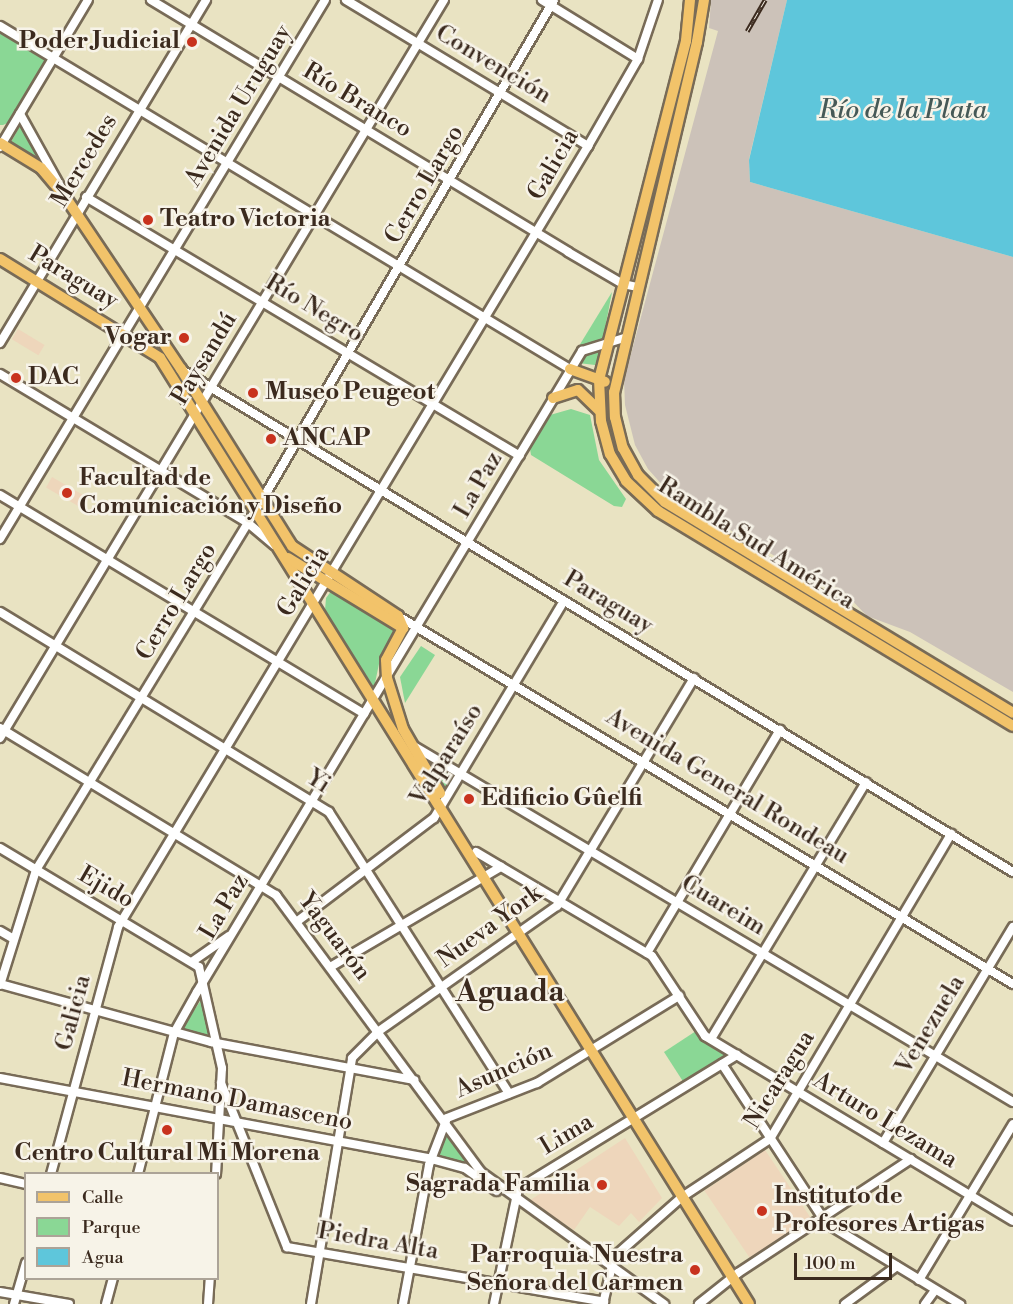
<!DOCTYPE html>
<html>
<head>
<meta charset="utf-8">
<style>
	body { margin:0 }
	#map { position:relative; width:1013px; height:1304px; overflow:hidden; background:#e9e3c2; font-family:"Libre Bodoni",serif }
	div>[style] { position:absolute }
	.built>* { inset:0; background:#eed6bb; transform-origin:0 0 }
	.industrial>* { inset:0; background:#ccc2b9 }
	.green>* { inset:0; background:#8ad795 }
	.water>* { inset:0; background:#5ec6db }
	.roads { filter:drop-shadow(2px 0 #786b57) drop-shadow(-2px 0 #786b57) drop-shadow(0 2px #786b57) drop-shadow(0 -2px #786b57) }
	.minor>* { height:8px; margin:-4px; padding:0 4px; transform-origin:4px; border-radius:4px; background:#fff }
	.major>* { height:10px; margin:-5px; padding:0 5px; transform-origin:5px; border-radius:5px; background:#f2c36a }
	.rail>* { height:4.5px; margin-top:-2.25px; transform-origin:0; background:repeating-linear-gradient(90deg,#f7f3e8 0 7px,#3b2a1e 0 14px); box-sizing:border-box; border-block:2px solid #3b2a1e }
	.dots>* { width:16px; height:16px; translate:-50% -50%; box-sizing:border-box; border:3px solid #f7f3e8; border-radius:50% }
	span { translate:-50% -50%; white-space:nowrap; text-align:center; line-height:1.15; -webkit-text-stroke:5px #f7f3e8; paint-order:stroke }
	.poi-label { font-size:24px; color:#3b2a1e; font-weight:700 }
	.right { translate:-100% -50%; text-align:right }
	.left { translate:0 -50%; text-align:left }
	.street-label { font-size:24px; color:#3b2a1e }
	.water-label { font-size:26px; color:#465957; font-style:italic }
	.district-label { font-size:30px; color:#3b2a1e; font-weight:700 }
	.legend { position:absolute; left:24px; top:1172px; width:195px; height:108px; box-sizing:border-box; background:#f7f3e8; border:2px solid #aca397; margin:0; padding:8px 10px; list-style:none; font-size:18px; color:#3b2a1e }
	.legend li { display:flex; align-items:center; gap:12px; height:30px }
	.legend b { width:30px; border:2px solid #aca397 }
	.scale { position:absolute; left:794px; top:1253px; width:98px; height:27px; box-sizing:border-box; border:3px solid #3b2a1e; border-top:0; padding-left:8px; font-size:18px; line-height:21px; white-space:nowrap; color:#3b2a1e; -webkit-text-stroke:4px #f7f3e8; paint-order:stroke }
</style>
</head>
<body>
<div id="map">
	<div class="built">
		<i style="left:18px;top:329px;width:31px;height:12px;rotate:31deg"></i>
		<i style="left:52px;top:477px;width:42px;height:12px;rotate:30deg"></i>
		<i style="clip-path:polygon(625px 1138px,662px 1198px,639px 1222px,631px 1213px,619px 1226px,590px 1207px,574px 1230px,529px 1201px)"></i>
		<i style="left:765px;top:1150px;width:82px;height:73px;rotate:56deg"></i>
	</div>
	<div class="industrial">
		<i style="clip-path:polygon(711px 0,787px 0,749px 159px,750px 182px,1013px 257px,1013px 692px,910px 632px,867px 616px,841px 589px,811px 577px,673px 497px,648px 469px,635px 445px,625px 405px,624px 380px,718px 31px,709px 28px)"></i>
	</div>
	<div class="green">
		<i style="clip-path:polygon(0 33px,46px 61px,10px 122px,3px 125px,0 125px)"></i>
		<i style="clip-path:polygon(20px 126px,21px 127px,45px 164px,11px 142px)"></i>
		<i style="clip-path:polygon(612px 292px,603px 339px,579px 346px)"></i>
		<i style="clip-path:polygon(601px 350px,595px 365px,578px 363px,586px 353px)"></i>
		<i style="clip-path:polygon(571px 409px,590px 415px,599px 460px,626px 499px,622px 507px,614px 506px,531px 455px,530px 449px,550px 415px)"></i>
		<i style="clip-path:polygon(332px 590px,396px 630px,380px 659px,374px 688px,325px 610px,326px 598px)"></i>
		<i style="clip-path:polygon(421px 646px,435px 655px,405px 703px,400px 677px)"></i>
		<i style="clip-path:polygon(430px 760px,455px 774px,446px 790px,429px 762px)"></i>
		<i style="clip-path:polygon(201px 1000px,210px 1034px,208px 1037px,181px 1030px)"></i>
		<i style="clip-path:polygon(696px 1031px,730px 1055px,684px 1083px,664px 1052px)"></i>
		<i style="clip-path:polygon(446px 1136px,448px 1137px,469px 1165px,437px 1154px)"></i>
	</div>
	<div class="water">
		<i style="clip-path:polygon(787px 0,1013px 0,1013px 257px,750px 182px,749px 160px)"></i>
	</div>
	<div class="roads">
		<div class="minor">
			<i style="left:151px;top:0;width:487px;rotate:31.1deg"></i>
			<i style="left:568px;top:252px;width:64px;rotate:30.2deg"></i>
			<i style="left:623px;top:284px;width:14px;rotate:12deg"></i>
			<i style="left:346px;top:0;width:283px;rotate:31.1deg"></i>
			<i style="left:542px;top:0;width:113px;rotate:31.6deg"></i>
			<i style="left:0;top:26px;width:665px;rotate:31.04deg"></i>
			<i style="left:20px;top:114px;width:93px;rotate:60.9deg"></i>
			<i style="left:0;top:147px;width:171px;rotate:-59.1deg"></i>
			<i style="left:86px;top:197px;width:505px;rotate:30.83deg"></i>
			<i style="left:0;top:343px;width:400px;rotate:-59deg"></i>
			<i style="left:182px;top:370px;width:971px;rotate:31.14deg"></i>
			<i style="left:0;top:374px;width:289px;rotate:31deg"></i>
			<i style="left:248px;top:523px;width:34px;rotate:40deg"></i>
			<i style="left:0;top:495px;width:425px;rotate:31deg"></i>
			<i style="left:0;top:539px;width:629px;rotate:-58.91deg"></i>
			<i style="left:0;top:612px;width:385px;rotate:31.3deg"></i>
			<i style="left:329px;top:812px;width:334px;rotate:57.4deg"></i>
			<i style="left:398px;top:616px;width:717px;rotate:30.9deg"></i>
			<i style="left:0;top:728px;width:323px;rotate:31.2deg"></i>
			<i style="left:276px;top:895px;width:345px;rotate:53.5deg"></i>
			<i style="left:481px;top:1172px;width:226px;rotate:35.8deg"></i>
			<i style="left:0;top:738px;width:861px;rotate:-58.97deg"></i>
			<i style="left:412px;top:745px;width:699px;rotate:30.71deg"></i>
			<i style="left:0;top:848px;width:232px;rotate:30.9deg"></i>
			<i style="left:199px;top:967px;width:104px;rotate:77.2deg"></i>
			<i style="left:222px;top:1068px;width:106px;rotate:93.2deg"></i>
			<i style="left:476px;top:852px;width:204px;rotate:30.6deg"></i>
			<i style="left:652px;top:956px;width:96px;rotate:56.5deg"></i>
			<i style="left:705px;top:1036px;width:359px;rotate:31deg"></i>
			<i style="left:299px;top:920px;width:169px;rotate:-37.1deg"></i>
			<i style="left:434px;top:818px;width:253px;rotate:-59.1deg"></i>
			<i style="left:0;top:931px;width:16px;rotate:30deg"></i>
			<i style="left:647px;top:953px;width:260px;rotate:-59.2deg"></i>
			<i style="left:193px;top:961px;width:44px;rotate:-34.8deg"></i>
			<i style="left:332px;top:966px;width:196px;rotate:-30.4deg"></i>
			<i style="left:0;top:984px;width:219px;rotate:15.4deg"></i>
			<i style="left:211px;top:1042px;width:207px;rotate:10.6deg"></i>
			<i style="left:0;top:985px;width:121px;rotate:-72.6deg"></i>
			<i style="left:36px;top:870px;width:445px;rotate:-58.6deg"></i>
			<i style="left:268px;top:490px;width:567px;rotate:-59.73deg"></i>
			<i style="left:711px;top:1039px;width:300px;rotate:-58.9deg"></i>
			<i style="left:722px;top:1064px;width:190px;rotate:56.8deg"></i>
			<i style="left:826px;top:1223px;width:157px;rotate:31.2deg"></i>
			<i style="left:0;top:1078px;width:439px;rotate:10.6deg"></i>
			<i style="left:431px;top:1159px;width:35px;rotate:15deg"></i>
			<i style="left:465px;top:1168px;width:39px;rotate:36deg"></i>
			<i style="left:221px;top:1083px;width:177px;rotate:68.1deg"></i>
			<i style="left:287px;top:1247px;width:322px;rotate:9.8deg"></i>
			<i style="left:883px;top:1143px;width:252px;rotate:-59deg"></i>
			<i style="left:51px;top:1174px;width:256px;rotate:-74.8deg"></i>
			<i style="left:118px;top:927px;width:912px;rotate:-58.96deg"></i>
			<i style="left:588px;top:146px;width:100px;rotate:-60.1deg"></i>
			<i style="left:638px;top:59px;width:62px;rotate:-71.3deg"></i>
			<i style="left:138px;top:1174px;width:146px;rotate:-75.7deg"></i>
			<i style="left:174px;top:1033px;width:47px;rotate:-60.7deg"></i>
			<i style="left:197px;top:992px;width:748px;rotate:-59.01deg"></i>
			<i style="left:582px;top:351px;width:44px;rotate:-17.2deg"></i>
			<i style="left:0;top:1178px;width:27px;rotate:13deg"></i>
			<i style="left:919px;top:1280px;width:182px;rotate:-58.9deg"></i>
			<i style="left:0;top:1292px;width:70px;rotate:9.9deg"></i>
			<i style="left:14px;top:1304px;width:43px;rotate:-73.7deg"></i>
			<i style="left:106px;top:1304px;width:27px;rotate:-75deg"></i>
			<i style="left:208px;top:1304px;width:26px;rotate:-86deg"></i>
			<i style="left:311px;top:1304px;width:249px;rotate:-80.5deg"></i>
			<i style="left:352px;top:1058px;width:38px;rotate:-45deg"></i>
			<i style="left:379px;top:1031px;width:218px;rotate:-35.1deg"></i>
			<i style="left:557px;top:906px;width:266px;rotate:-59deg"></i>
			<i style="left:403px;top:1304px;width:141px;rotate:-79.4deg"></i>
			<i style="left:429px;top:1165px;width:50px;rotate:-69deg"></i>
			<i style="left:447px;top:1118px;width:97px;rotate:-21.3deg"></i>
			<i style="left:537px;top:1083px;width:167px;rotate:-31.5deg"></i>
			<i style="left:494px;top:1304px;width:117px;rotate:-78.2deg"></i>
			<i style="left:518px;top:1189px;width:257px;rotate:-31.5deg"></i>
			<i style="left:603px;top:1304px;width:48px;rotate:-76.8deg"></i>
			<i style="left:614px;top:1257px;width:91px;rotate:-41.4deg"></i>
			<i style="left:682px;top:1197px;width:105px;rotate:-33.4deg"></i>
			<i style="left:770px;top:1139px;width:355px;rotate:-59.3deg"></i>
			<i style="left:699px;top:1304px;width:50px;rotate:-38.5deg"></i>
			<i style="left:738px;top:1273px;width:207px;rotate:-33.4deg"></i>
			<i style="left:845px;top:1304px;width:64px;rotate:-36.2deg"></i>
			<i style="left:925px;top:1304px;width:17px;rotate:-54deg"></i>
		</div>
		<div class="major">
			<i style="left:690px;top:0;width:41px;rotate:95.6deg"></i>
			<i style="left:686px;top:41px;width:349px;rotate:104.4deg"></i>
			<i style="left:599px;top:379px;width:42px;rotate:87.3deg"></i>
			<i style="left:601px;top:421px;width:34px;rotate:75deg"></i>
			<i style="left:610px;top:454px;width:31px;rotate:59deg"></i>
			<i style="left:626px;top:481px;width:44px;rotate:43.2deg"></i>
			<i style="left:658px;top:511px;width:415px;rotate:31.2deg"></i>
			<i style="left:704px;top:0;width:43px;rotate:99.5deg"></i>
			<i style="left:697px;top:42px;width:360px;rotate:103.3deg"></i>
			<i style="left:614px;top:392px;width:25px;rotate:88deg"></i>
			<i style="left:615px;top:417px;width:32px;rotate:76deg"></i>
			<i style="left:623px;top:448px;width:31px;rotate:61deg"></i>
			<i style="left:638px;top:475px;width:38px;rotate:45deg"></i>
			<i style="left:665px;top:502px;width:407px;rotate:31.2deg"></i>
			<i style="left:0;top:143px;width:48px;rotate:31.4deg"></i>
			<i style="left:41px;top:168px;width:39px;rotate:50deg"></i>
			<i style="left:66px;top:198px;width:206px;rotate:56.1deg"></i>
			<i style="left:181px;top:369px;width:209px;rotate:57.9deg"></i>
			<i style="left:292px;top:546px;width:127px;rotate:33.4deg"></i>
			<i style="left:398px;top:616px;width:13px;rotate:67deg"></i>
			<i style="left:0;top:259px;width:188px;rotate:31.7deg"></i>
			<i style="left:160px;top:358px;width:1114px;rotate:58.09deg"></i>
			<i style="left:570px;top:369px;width:37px;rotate:20deg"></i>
			<i style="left:553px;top:398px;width:26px;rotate:-18deg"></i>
			<i style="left:578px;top:390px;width:29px;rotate:44deg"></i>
			<i style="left:288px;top:558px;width:135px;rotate:31.3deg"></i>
			<i style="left:403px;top:628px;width:36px;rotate:118deg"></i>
			<i style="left:386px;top:660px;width:18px;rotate:87deg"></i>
			<i style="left:387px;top:678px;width:53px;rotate:72.6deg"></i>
			<i style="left:403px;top:729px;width:74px;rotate:60deg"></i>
		</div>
	</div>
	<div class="rail">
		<i style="left:747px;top:31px;width:36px;rotate:-60deg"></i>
	</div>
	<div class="dots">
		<i style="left:192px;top:42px;background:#c8321e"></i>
		<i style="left:148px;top:220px;background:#c8321e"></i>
		<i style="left:184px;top:338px;background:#c8321e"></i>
		<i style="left:16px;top:378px;background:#c8321e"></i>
		<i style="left:253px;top:393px;background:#c8321e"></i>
		<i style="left:271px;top:439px;background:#c8321e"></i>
		<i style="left:67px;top:493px;background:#c8321e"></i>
		<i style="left:469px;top:799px;background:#c8321e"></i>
		<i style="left:167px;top:1130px;background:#c8321e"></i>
		<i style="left:602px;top:1185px;background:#c8321e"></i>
		<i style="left:762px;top:1211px;background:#c8321e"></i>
		<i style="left:695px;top:1270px;background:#c8321e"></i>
	</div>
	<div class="poi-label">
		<span class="right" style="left:180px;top:42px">Poder Judicial</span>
		<span class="left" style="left:160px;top:220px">Teatro Victoria</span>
		<span class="right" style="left:172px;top:338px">Vogar</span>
		<span class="left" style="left:28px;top:378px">DAC</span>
		<span class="left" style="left:265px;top:393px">Museo Peugeot</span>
		<span class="left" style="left:283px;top:439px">ANCAP</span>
		<span class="left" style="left:79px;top:493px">Facultad de<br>Comunicación y Diseño</span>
		<span class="left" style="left:481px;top:799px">Edificio Gûelfi</span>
		<span style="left:167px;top:1154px">Centro Cultural Mi Morena</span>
		<span class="right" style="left:590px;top:1185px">Sagrada Familia</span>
		<span class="left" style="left:774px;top:1211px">Instituto de<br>Profesores Artigas</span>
		<span class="right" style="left:683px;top:1270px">Parroquia Nuestra<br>Señora del Carmen</span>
	</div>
	<div class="street-label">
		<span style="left:493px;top:65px;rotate:31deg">Convención</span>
		<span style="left:357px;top:101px;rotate:31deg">Río Branco</span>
		<span style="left:239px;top:106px;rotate:-59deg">Avenida Uruguay</span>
		<span style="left:85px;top:161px;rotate:-59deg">Mercedes</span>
		<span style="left:554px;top:165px;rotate:-60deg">Galicia</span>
		<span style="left:425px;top:185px;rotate:-60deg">Cerro Largo</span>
		<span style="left:73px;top:278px;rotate:31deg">Paraguay</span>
		<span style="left:314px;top:309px;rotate:31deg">Río Negro</span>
		<span style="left:205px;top:359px;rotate:-59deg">Paysandú</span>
		<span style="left:479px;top:485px;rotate:-60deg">La Paz</span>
		<span style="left:756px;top:544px;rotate:32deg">Rambla Sud América</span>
		<span style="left:304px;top:582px;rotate:-59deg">Galicia</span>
		<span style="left:177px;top:602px;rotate:-59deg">Cerro Largo</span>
		<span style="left:608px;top:603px;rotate:31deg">Paraguay</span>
		<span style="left:447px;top:755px;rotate:-58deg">Valparaíso</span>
		<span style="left:318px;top:782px;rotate:33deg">Yi</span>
		<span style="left:727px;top:787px;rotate:31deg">Avenida General Rondeau</span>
		<span style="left:106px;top:888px;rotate:30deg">Ejido</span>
		<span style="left:723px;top:906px;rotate:31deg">Cuareim</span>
		<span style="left:225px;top:907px;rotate:-59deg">La Paz</span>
		<span style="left:490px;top:927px;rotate:-36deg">Nueva York</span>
		<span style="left:334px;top:937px;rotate:53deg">Yaguarón</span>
		<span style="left:74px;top:1013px;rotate:-75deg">Galicia</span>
		<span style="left:931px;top:1025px;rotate:-59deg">Venezuela</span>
		<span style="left:504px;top:1071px;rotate:-24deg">Asunción</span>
		<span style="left:780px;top:1080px;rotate:-58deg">Nicaragua</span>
		<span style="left:237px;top:1101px;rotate:11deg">Hermano Damasceno</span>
		<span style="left:885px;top:1121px;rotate:31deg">Arturo Lezama</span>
		<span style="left:567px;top:1135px;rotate:-31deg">Lima</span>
		<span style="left:378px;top:1242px;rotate:10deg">Piedra Alta</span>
	</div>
	<div class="water-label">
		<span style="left:903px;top:111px">Río de la Plata</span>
	</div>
	<div class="district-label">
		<span style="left:510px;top:992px">Aguada</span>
	</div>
	<ul class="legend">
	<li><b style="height:8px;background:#f2c36a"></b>Calle</li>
	<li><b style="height:16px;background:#8ad795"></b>Parque</li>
	<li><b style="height:16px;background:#5ec6db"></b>Agua</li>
	</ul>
	<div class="scale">100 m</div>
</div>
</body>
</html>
